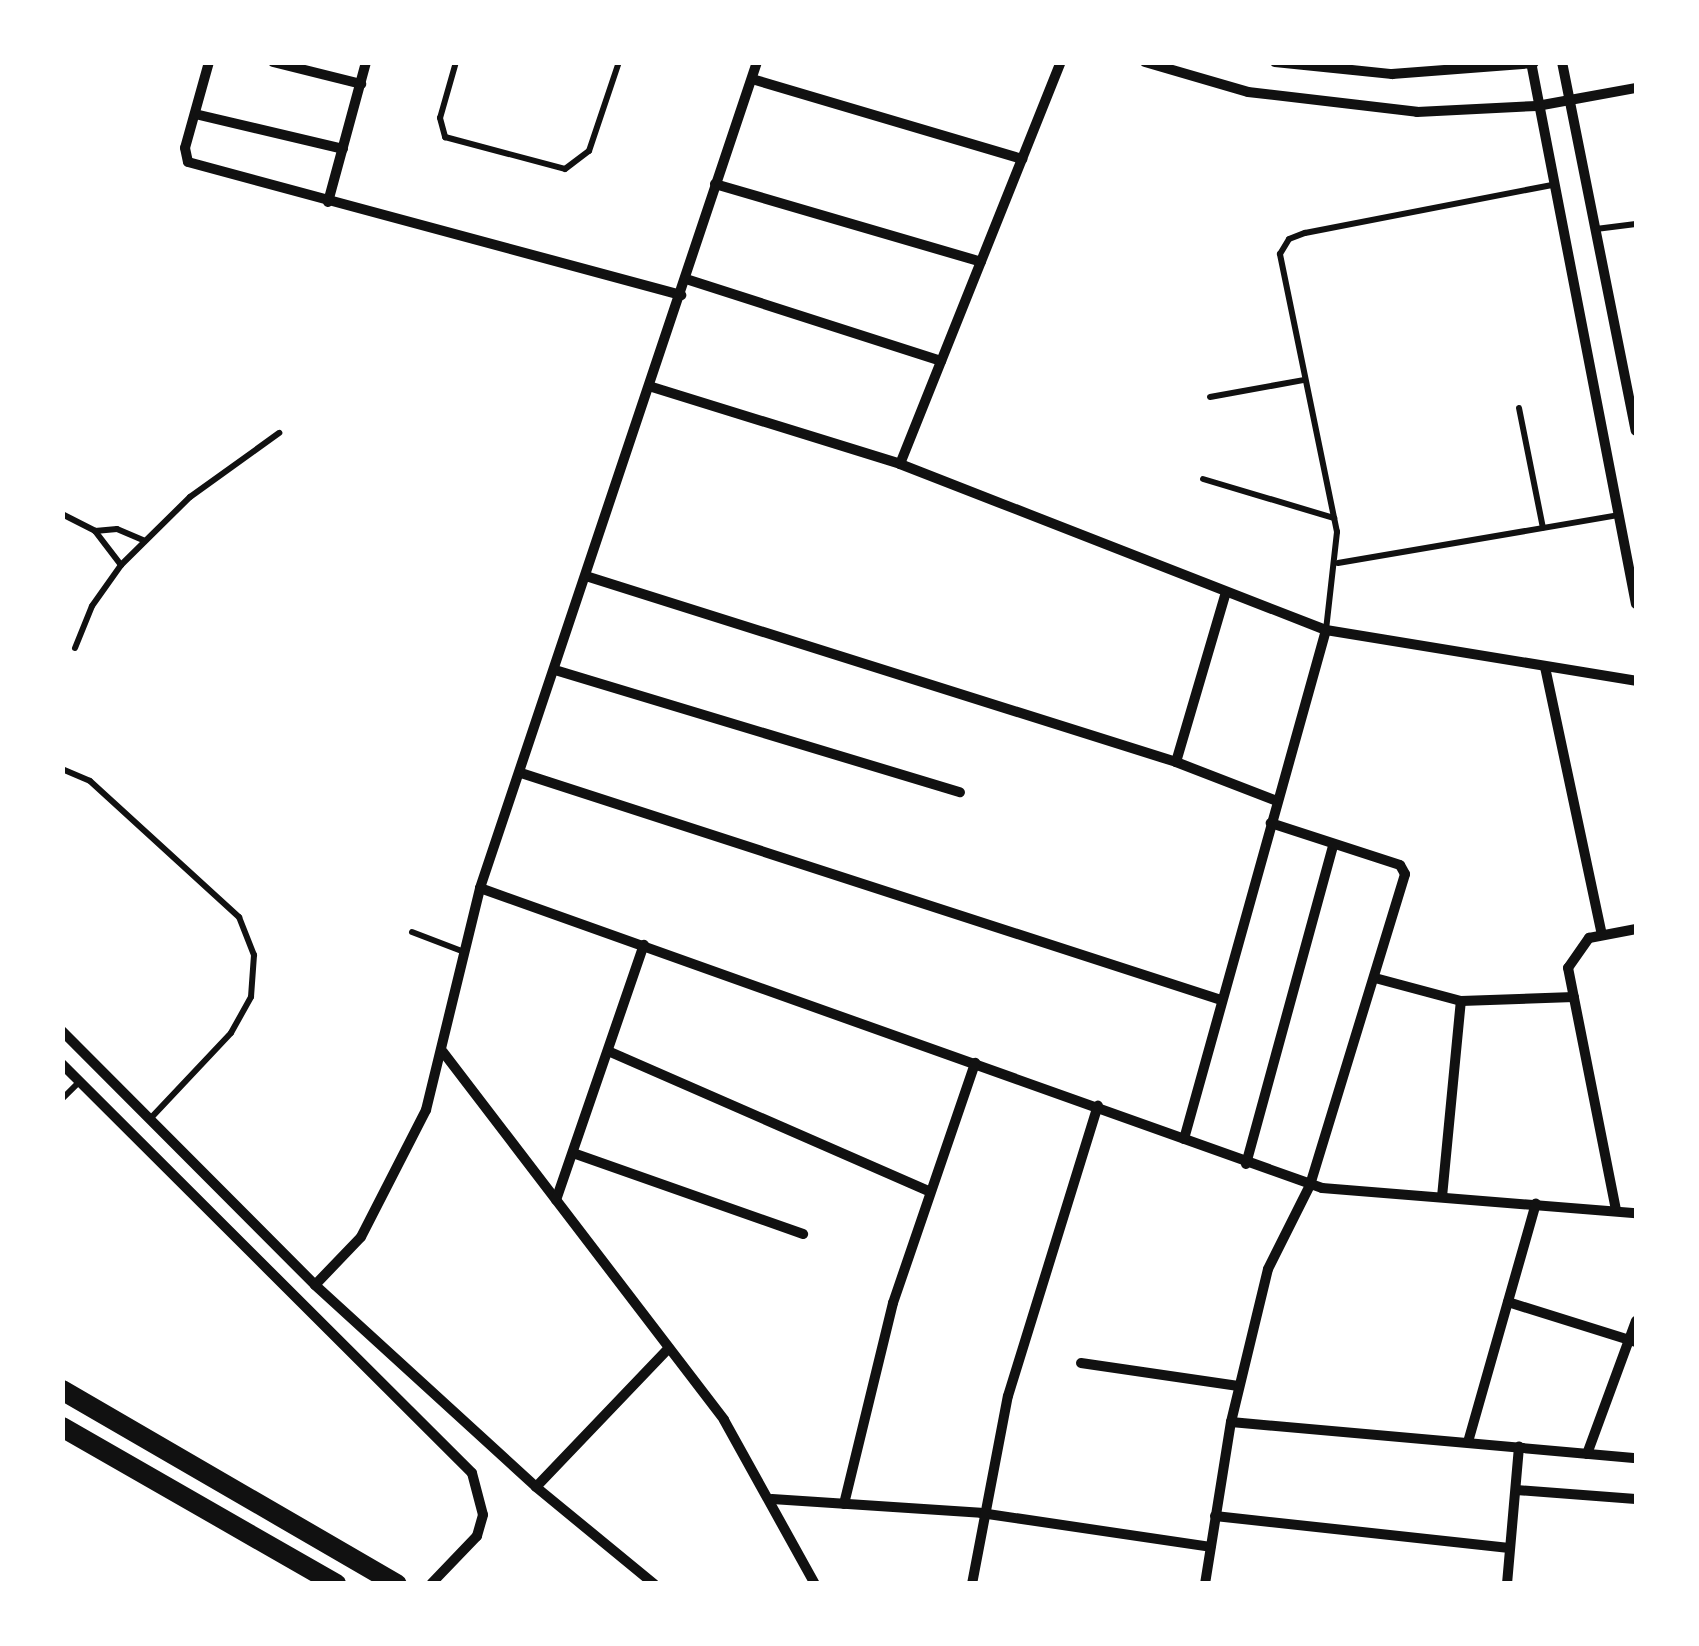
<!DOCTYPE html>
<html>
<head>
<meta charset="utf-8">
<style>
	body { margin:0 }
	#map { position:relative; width:1699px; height:1646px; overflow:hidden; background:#fff; font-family:"Varela Round",sans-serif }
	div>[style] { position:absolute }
	.service>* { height:6px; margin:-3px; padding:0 3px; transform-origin:3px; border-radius:3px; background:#111 }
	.minor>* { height:10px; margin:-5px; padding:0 5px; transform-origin:5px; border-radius:5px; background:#111 }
	.secondary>* { height:20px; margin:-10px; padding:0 10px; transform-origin:10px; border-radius:10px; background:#111 }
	span { translate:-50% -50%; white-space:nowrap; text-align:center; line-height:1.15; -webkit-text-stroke:8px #fff; paint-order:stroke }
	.frame { position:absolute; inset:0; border:65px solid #fff; pointer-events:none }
</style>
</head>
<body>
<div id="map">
	<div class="service">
		<i style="left:456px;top:62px;width:58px;rotate:105.9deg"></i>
		<i style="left:440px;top:118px;width:20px;rotate:75deg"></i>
		<i style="left:445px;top:137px;width:124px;rotate:14.9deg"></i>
		<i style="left:565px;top:169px;width:30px;rotate:-37deg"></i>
		<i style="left:589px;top:151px;width:94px;rotate:-71.4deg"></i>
		<i style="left:1596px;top:229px;width:40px;rotate:-7.1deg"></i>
		<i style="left:1210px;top:397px;width:96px;rotate:-10.3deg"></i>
		<i style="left:1519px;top:408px;width:122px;rotate:78.7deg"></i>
		<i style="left:1203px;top:479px;width:137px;rotate:16.6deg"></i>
		<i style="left:62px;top:514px;width:37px;rotate:27deg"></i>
		<i style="left:95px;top:531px;width:22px;rotate:-5deg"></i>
		<i style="left:117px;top:529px;width:30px;rotate:23deg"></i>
		<i style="left:95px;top:531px;width:43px;rotate:52.6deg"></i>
		<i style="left:1338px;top:563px;width:284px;rotate:-9.7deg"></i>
		<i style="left:1326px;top:630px;width:99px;rotate:-83.6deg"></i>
		<i style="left:1337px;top:532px;width:284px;rotate:-101.6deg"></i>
		<i style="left:1280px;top:254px;width:17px;rotate:-59deg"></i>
		<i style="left:1289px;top:239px;width:17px;rotate:-21deg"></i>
		<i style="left:1305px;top:233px;width:253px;rotate:-11deg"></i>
		<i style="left:75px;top:648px;width:45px;rotate:-68deg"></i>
		<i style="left:92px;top:606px;width:50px;rotate:-54.7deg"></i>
		<i style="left:121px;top:565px;width:97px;rotate:-44.6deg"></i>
		<i style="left:190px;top:497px;width:110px;rotate:-35.7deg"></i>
		<i style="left:62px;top:769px;width:30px;rotate:23deg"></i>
		<i style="left:90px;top:781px;width:202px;rotate:42.4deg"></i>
		<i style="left:239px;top:917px;width:41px;rotate:68.5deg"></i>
		<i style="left:254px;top:955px;width:42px;rotate:94.1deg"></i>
		<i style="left:251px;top:997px;width:41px;rotate:119.1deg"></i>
		<i style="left:231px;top:1033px;width:118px;rotate:133.3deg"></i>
		<i style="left:412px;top:932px;width:56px;rotate:21deg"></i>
		<i style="left:62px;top:1099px;width:24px;rotate:-45deg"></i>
	</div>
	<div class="minor">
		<i style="left:209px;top:62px;width:89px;rotate:105.6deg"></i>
		<i style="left:185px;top:148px;width:14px;rotate:78deg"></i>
		<i style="left:188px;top:162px;width:511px;rotate:15.1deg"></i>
		<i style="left:273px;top:62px;width:91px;rotate:14deg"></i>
		<i style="left:1145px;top:62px;width:107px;rotate:16.2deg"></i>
		<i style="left:1248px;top:92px;width:170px;rotate:6.7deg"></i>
		<i style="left:1417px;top:112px;width:120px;rotate:-2.9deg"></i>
		<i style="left:1537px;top:106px;width:101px;rotate:-10.3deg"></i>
		<i style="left:1275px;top:62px;width:118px;rotate:5.9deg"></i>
		<i style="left:1392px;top:74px;width:142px;rotate:-4.4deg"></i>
		<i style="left:1531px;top:62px;width:552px;rotate:79.04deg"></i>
		<i style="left:1562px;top:62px;width:376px;rotate:78.7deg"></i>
		<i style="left:752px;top:79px;width:282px;rotate:16.5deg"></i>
		<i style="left:195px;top:114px;width:152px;rotate:13.3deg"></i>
		<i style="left:715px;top:184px;width:277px;rotate:16.3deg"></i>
		<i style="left:328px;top:202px;width:145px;rotate:-74.8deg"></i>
		<i style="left:686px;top:279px;width:268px;rotate:17.8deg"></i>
		<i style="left:652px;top:387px;width:260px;rotate:17.2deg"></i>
		<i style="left:900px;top:464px;width:457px;rotate:21.3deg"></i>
		<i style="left:1326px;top:630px;width:314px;rotate:9.3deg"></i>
		<i style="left:900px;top:464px;width:433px;rotate:-68.2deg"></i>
		<i style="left:589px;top:577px;width:615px;rotate:17.49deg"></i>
		<i style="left:1176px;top:762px;width:108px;rotate:21.1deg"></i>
		<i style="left:1545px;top:667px;width:274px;rotate:78deg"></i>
		<i style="left:555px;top:670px;width:423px;rotate:16.8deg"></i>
		<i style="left:1176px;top:762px;width:177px;rotate:-73.6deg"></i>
		<i style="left:521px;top:773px;width:736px;rotate:17.97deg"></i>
		<i style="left:480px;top:888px;width:894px;rotate:19.61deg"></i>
		<i style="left:1322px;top:1188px;width:315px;rotate:4.6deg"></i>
		<i style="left:1375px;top:978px;width:89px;rotate:15deg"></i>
		<i style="left:1461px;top:1001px;width:113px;rotate:-2deg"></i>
		<i style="left:62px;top:1031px;width:359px;rotate:45.1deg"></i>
		<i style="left:315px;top:1285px;width:299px;rotate:42.4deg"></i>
		<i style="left:536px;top:1487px;width:153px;rotate:39.4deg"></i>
		<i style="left:608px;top:1051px;width:350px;rotate:23.6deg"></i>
		<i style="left:443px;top:1052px;width:463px;rotate:52.6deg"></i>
		<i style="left:724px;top:1420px;width:188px;rotate:61deg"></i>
		<i style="left:62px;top:1064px;width:579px;rotate:44.93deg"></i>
		<i style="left:472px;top:1473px;width:43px;rotate:75.3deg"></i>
		<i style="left:483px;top:1515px;width:22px;rotate:106deg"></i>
		<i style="left:477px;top:1536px;width:66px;rotate:133.8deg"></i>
		<i style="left:1184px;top:1139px;width:528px;rotate:-74.41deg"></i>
		<i style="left:573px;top:1153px;width:244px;rotate:19.4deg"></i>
		<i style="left:1246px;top:1164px;width:331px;rotate:-74.7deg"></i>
		<i style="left:1442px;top:1197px;width:197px;rotate:-84.5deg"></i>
		<i style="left:556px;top:1200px;width:270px;rotate:-71deg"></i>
		<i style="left:1616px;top:1210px;width:247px;rotate:-101.2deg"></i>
		<i style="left:1568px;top:968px;width:37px;rotate:-55deg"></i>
		<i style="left:1589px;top:938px;width:48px;rotate:-10.8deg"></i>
		<i style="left:315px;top:1285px;width:66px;rotate:-46.2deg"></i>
		<i style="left:361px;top:1237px;width:143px;rotate:-62.9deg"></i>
		<i style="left:426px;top:1110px;width:228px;rotate:-76.3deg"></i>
		<i style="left:480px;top:888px;width:871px;rotate:-71.46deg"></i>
		<i style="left:1508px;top:1302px;width:134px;rotate:17.4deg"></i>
		<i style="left:1081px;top:1363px;width:159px;rotate:8.3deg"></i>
		<i style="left:1231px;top:1422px;width:407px;rotate:5.1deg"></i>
		<i style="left:1468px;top:1442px;width:248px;rotate:-74.1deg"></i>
		<i style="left:1587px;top:1454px;width:142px;rotate:-69.8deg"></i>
		<i style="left:536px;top:1487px;width:192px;rotate:-46.3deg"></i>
		<i style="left:1516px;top:1490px;width:120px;rotate:4.3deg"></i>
		<i style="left:772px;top:1499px;width:209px;rotate:3.8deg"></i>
		<i style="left:981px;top:1513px;width:232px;rotate:8.4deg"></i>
		<i style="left:844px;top:1504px;width:207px;rotate:-76.3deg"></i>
		<i style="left:893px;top:1303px;width:254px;rotate:-71.1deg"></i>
		<i style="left:1215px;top:1516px;width:296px;rotate:6.2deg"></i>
		<i style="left:972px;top:1584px;width:191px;rotate:-79.2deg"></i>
		<i style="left:1008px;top:1396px;width:304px;rotate:-72.8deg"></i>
		<i style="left:1205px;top:1584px;width:164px;rotate:-80.9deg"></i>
		<i style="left:1231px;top:1422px;width:157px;rotate:-76.4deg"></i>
		<i style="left:1268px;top:1269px;width:94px;rotate:-63.4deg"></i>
		<i style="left:1310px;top:1185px;width:325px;rotate:-73deg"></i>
		<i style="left:1405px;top:874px;width:10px;rotate:-119deg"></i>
		<i style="left:1400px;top:865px;width:136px;rotate:-162deg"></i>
		<i style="left:1507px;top:1584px;width:138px;rotate:-85deg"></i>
	</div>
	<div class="secondary">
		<i style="left:62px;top:1390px;width:387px;rotate:30.1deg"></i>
		<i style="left:62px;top:1427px;width:316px;rotate:29.8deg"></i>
	</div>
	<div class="frame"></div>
</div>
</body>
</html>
